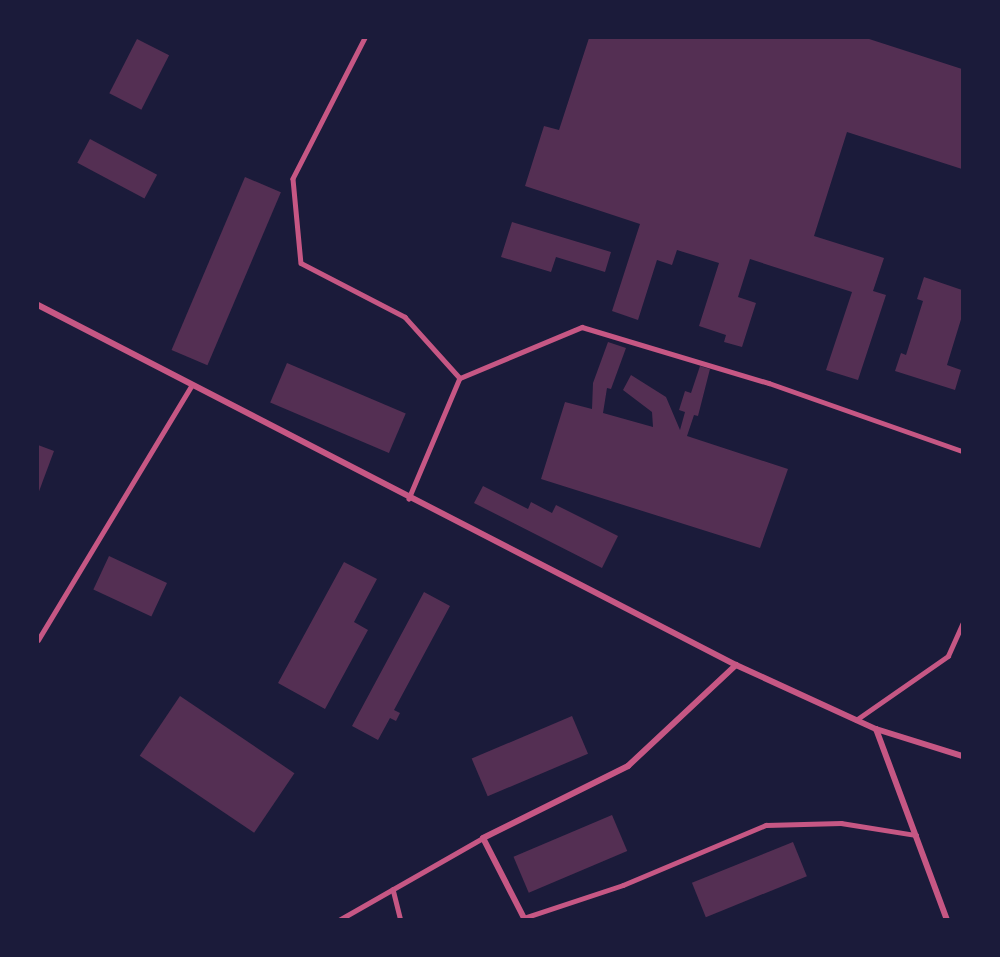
<!DOCTYPE html>
<html>
<head>
<meta charset="utf-8">
<style>
	body { margin:0 }
	#map { position:relative; width:1000px; height:957px; overflow:hidden; background:#1b1b3a; font-family:Commissioner,sans-serif }
	div>[style] { position:absolute }
	.building>* { inset:0; background:#542f53; transform-origin:0 0 }
	.service>* { height:4.5px; margin:-2.25px; padding:0 2.25px; transform-origin:2.25px; border-radius:2.25px; background:#c65784 }
	.minor>* { height:6px; margin:-3px; padding:0 3px; transform-origin:3px; border-radius:3px; background:#c65784 }
	span { translate:-50% -50%; white-space:nowrap; text-align:center; line-height:1.15; -webkit-text-stroke:5px #1b1b3a; paint-order:stroke }
	.frame { position:absolute; inset:0; border:39px solid #1b1b3a; pointer-events:none }
</style>
</head>
<body>
<div id="map">
	<div class="building">
		<i style="clip-path:polygon(589px 38px,866px 38px,962px 69px,962px 169px,847px 132px,814px 236px,884px 258px,873px 291px,886px 295px,858px 380px,826px 370px,852px 292px,750px 259px,738px 297px,756px 303px,742px 347px,724px 342px,726px 335px,699px 326px,719px 263px,677px 250px,672px 265px,657px 260px,638px 320px,612px 311px,640px 224px,525px 186px,544px 126px,559px 130px)"></i>
		<i style="left:137px;top:39px;width:36px;height:61px;rotate:27deg"></i>
		<i style="left:90px;top:139px;width:76px;height:27px;rotate:28deg"></i>
		<i style="left:245px;top:177px;width:39px;height:188px;rotate:23deg"></i>
		<i style="clip-path:polygon(512px 222px,611px 252px,605px 272px,556px 257px,551px 272px,501px 257px)"></i>
		<i style="clip-path:polygon(924px 277px,962px 290px,962px 316px,947px 365px,961px 370px,955px 390px,895px 371px,901px 353px,906px 355px,923px 301px,917px 299px)"></i>
		<i style="clip-path:polygon(608px 342px,626px 348px,611px 389px,607px 388px,603px 413px,653px 427px,652px 412px,623px 390px,631px 375px,666px 397px,680px 430px,685px 412px,679px 410px,685px 391px,691px 393px,700px 366px,710px 369px,698px 416px,694px 415px,687px 436px,788px 469px,760px 548px,541px 479px,565px 402px,592px 409px,593px 383px)"></i>
		<i style="left:287px;top:363px;width:129px;height:43px;rotate:23deg"></i>
		<i style="clip-path:polygon(38px 445px,54px 451px,38px 494px)"></i>
		<i style="clip-path:polygon(483px 486px,528px 509px,531px 502px,552px 513px,556px 505px,618px 536px,602px 568px,474px 503px)"></i>
		<i style="left:109px;top:556px;width:64px;height:37px;rotate:25deg"></i>
		<i style="clip-path:polygon(344px 562px,377px 579px,354px 622px,368px 630px,325px 709px,278px 683px)"></i>
		<i style="clip-path:polygon(424px 592px,450px 606px,394px 710px,400px 713px,396px 721px,390px 718px,378px 740px,352px 726px)"></i>
		<i style="left:180px;top:696px;width:138px;height:72px;rotate:34deg"></i>
		<i style="left:572px;top:716px;width:41px;height:109px;rotate:67deg"></i>
		<i style="left:612px;top:815px;width:39px;height:107px;rotate:67deg"></i>
		<i style="left:793px;top:842px;width:37px;height:109px;rotate:68deg"></i>
	</div>
	<div class="service">
		<i style="left:365px;top:38px;width:158px;rotate:117.1deg"></i>
		<i style="left:293px;top:179px;width:84px;rotate:84.6deg"></i>
		<i style="left:301px;top:263px;width:117px;rotate:27.4deg"></i>
		<i style="left:405px;top:317px;width:82px;rotate:48deg"></i>
		<i style="left:460px;top:378px;width:131px;rotate:112.9deg"></i>
		<i style="left:460px;top:378px;width:132px;rotate:-22.7deg"></i>
		<i style="left:582px;top:327px;width:195px;rotate:16.7deg"></i>
		<i style="left:769px;top:383px;width:205px;rotate:19.4deg"></i>
		<i style="left:38px;top:640px;width:297px;rotate:-58.9deg"></i>
		<i style="left:856px;top:720px;width:112px;rotate:-34.8deg"></i>
		<i style="left:948px;top:656px;width:35px;rotate:-66deg"></i>
		<i style="left:393px;top:889px;width:32px;rotate:76deg"></i>
		<i style="left:524px;top:918px;width:104px;rotate:-18.4deg"></i>
		<i style="left:623px;top:885px;width:155px;rotate:-22.8deg"></i>
		<i style="left:766px;top:825px;width:75px;rotate:-1.5deg"></i>
		<i style="left:841px;top:823px;width:76px;rotate:9.1deg"></i>
		<i style="left:339px;top:920px;width:166px;rotate:-29.7deg"></i>
	</div>
	<div class="minor">
		<i style="left:38px;top:305px;width:785px;rotate:27.28deg"></i>
		<i style="left:736px;top:665px;width:154px;rotate:24.6deg"></i>
		<i style="left:876px;top:729px;width:90px;rotate:17.4deg"></i>
		<i style="left:876px;top:729px;width:204px;rotate:69.6deg"></i>
		<i style="left:525px;top:920px;width:92px;rotate:-117.1deg"></i>
		<i style="left:483px;top:838px;width:162px;rotate:-26.4deg"></i>
		<i style="left:628px;top:766px;width:148px;rotate:-43.1deg"></i>
	</div>
	<div class="frame"></div>
</div>
</body>
</html>
